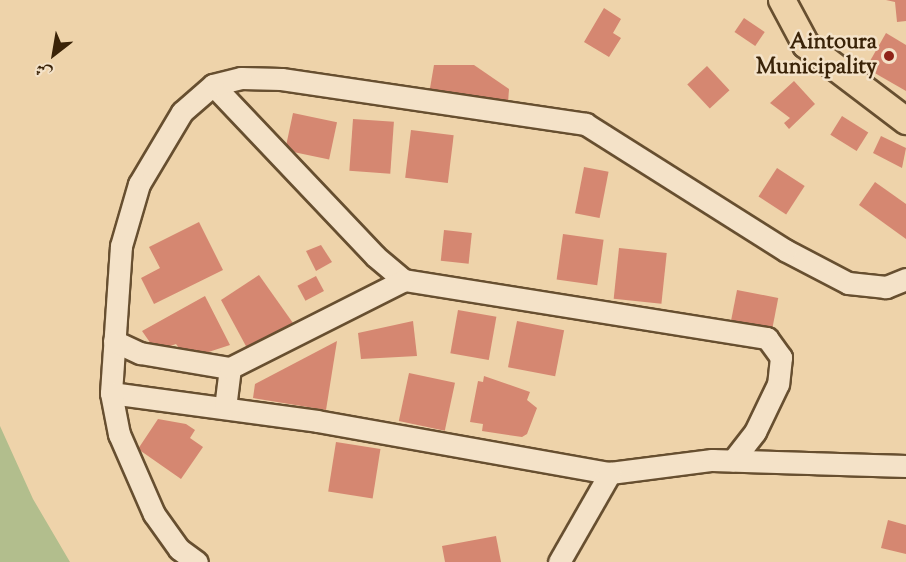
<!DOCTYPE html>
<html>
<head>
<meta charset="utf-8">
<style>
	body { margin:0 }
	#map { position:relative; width:906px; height:562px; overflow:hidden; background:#eed3aa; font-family:"Sorts Mill Goudy",Amiri,serif }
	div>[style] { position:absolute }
	.green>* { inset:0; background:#b2be8d }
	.building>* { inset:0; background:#d58771; transform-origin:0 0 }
	.roads { filter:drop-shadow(2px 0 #674f30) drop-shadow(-2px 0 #674f30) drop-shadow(0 2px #674f30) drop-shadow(0 -2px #674f30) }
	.minor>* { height:21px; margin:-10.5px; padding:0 10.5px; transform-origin:10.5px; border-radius:10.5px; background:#f4e2c8 }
	.major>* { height:26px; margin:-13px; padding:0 13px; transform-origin:13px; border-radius:13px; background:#eed3aa }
	.dots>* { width:16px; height:16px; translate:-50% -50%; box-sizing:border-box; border:3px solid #f4e2c8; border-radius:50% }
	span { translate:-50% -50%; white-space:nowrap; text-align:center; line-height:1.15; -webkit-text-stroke:5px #f4e2c8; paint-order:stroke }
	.poi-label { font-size:22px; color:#3a2308; font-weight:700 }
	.right { translate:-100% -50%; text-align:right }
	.north { position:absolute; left:24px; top:24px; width:60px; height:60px; -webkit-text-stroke:4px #f4e2c8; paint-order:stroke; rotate:211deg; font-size:16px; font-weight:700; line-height:24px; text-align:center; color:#3a2308 }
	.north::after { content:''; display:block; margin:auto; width:21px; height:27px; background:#3a2308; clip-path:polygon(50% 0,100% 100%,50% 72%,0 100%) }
</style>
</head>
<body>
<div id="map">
	<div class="green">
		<i style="clip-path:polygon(0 426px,33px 499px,70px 562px,0 562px)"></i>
	</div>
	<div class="building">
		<i style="clip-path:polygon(886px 0,906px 0,906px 21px,897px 22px,895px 2px)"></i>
		<i style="clip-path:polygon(604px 8px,621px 19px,613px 33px,621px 38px,609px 57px,584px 42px)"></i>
		<i style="left:744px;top:18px;width:25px;height:17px;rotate:34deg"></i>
		<i style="clip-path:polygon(886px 33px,906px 45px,906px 91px,866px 68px)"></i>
		<i style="clip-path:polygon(434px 65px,474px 65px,509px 89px,508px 103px,429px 94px)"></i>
		<i style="left:707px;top:66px;width:33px;height:27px;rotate:47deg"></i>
		<i style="clip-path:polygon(794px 81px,815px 104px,789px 129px,784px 123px,790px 118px,770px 103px)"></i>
		<i style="left:293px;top:113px;width:45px;height:38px;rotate:12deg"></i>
		<i style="left:842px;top:116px;width:31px;height:22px;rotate:32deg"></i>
		<i style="left:353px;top:119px;width:41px;height:52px;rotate:4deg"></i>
		<i style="left:411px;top:130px;width:43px;height:48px;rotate:7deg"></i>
		<i style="clip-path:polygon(881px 136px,906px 148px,902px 168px,873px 153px)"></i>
		<i style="left:584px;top:167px;width:25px;height:47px;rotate:11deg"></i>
		<i style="left:777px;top:168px;width:33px;height:34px;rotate:33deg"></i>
		<i style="clip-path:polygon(875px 182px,906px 204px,906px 239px,859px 205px)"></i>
		<i style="clip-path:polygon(199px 222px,223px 270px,154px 304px,141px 278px,160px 268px,149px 247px)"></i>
		<i style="left:444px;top:230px;width:28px;height:31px;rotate:6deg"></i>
		<i style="left:563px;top:234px;width:41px;height:46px;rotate:8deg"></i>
		<i style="clip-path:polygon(321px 245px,332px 262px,316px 271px,306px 251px)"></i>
		<i style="left:619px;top:248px;width:48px;height:51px;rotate:6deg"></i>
		<i style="clip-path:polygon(259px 275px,293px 323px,247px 348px,221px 300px)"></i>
		<i style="left:316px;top:276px;width:17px;height:21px;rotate:62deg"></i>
		<i style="left:737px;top:290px;width:42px;height:32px;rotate:11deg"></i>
		<i style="clip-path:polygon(205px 296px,230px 345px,187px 359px,176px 344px,156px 351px,142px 331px)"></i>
		<i style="left:458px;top:310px;width:39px;height:44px;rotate:10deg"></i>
		<i style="clip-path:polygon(413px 321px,417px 356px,361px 359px,358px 333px)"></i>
		<i style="left:517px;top:321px;width:48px;height:47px;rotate:11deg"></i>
		<i style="clip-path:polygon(337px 341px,326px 410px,253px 398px,255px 384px)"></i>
		<i style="left:409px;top:373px;width:47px;height:49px;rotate:12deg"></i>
		<i style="clip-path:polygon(484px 376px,530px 392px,527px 400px,537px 408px,527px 434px,522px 437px,482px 431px,483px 424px,470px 422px,478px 381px,483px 382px)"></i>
		<i style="clip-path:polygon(158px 419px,186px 424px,195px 430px,190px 438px,203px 447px,181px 479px,138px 449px)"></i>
		<i style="left:336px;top:442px;width:45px;height:50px;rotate:9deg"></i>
		<i style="clip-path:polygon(888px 520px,906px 525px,906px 554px,881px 548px)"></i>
		<i style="clip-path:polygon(496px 536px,501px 562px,445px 562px,442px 546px)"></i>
	</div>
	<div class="roads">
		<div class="minor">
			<i style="left:213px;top:85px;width:236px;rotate:46.5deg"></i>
			<i style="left:375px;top:256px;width:38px;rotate:40deg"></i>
			<i style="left:404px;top:280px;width:368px;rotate:9.1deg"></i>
			<i style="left:767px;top:338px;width:24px;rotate:54deg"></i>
			<i style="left:781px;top:357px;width:27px;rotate:96deg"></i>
			<i style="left:778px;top:384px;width:53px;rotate:115.6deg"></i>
			<i style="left:755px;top:432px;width:36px;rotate:128deg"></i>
			<i style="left:906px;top:279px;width:22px;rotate:158deg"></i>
			<i style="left:886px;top:287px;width:38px;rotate:-174deg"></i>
			<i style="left:848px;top:283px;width:71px;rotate:-152.4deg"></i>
			<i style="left:785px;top:250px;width:236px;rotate:-147.7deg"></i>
			<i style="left:586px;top:124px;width:308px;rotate:-171.6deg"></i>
			<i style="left:281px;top:79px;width:40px;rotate:-178.6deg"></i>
			<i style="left:241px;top:78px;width:29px;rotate:166deg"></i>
			<i style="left:213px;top:85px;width:41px;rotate:138.9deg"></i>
			<i style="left:182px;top:112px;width:84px;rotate:120.8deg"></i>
			<i style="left:139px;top:184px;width:65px;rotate:106.2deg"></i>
			<i style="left:121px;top:246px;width:147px;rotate:93.9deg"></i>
			<i style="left:111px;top:393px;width:208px;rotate:7.7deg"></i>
			<i style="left:317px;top:421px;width:298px;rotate:10.1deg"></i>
			<i style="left:610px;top:473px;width:103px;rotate:-7.3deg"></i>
			<i style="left:712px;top:460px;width:194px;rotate:1.8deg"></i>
			<i style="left:114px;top:341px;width:29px;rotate:25deg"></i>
			<i style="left:140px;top:353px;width:91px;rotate:9.5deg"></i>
			<i style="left:111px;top:393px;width:42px;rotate:79deg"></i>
			<i style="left:119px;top:434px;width:87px;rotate:66.4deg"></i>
			<i style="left:154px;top:514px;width:43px;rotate:54.5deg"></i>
			<i style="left:179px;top:549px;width:22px;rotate:36deg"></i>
			<i style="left:225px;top:408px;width:40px;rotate:-82.9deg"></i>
			<i style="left:230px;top:368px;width:195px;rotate:-26.8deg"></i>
			<i style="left:559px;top:562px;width:103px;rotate:-60.2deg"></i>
		</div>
		<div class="major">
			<i style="left:782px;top:0;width:51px;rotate:61.9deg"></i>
			<i style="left:806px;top:45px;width:126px;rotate:37.2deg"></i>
		</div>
	</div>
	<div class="dots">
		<i style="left:889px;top:56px;background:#8f2418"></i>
	</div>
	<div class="poi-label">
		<span class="right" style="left:877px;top:56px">Aintoura<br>Municipality</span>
	</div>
	<div class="north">ش</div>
</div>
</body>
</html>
